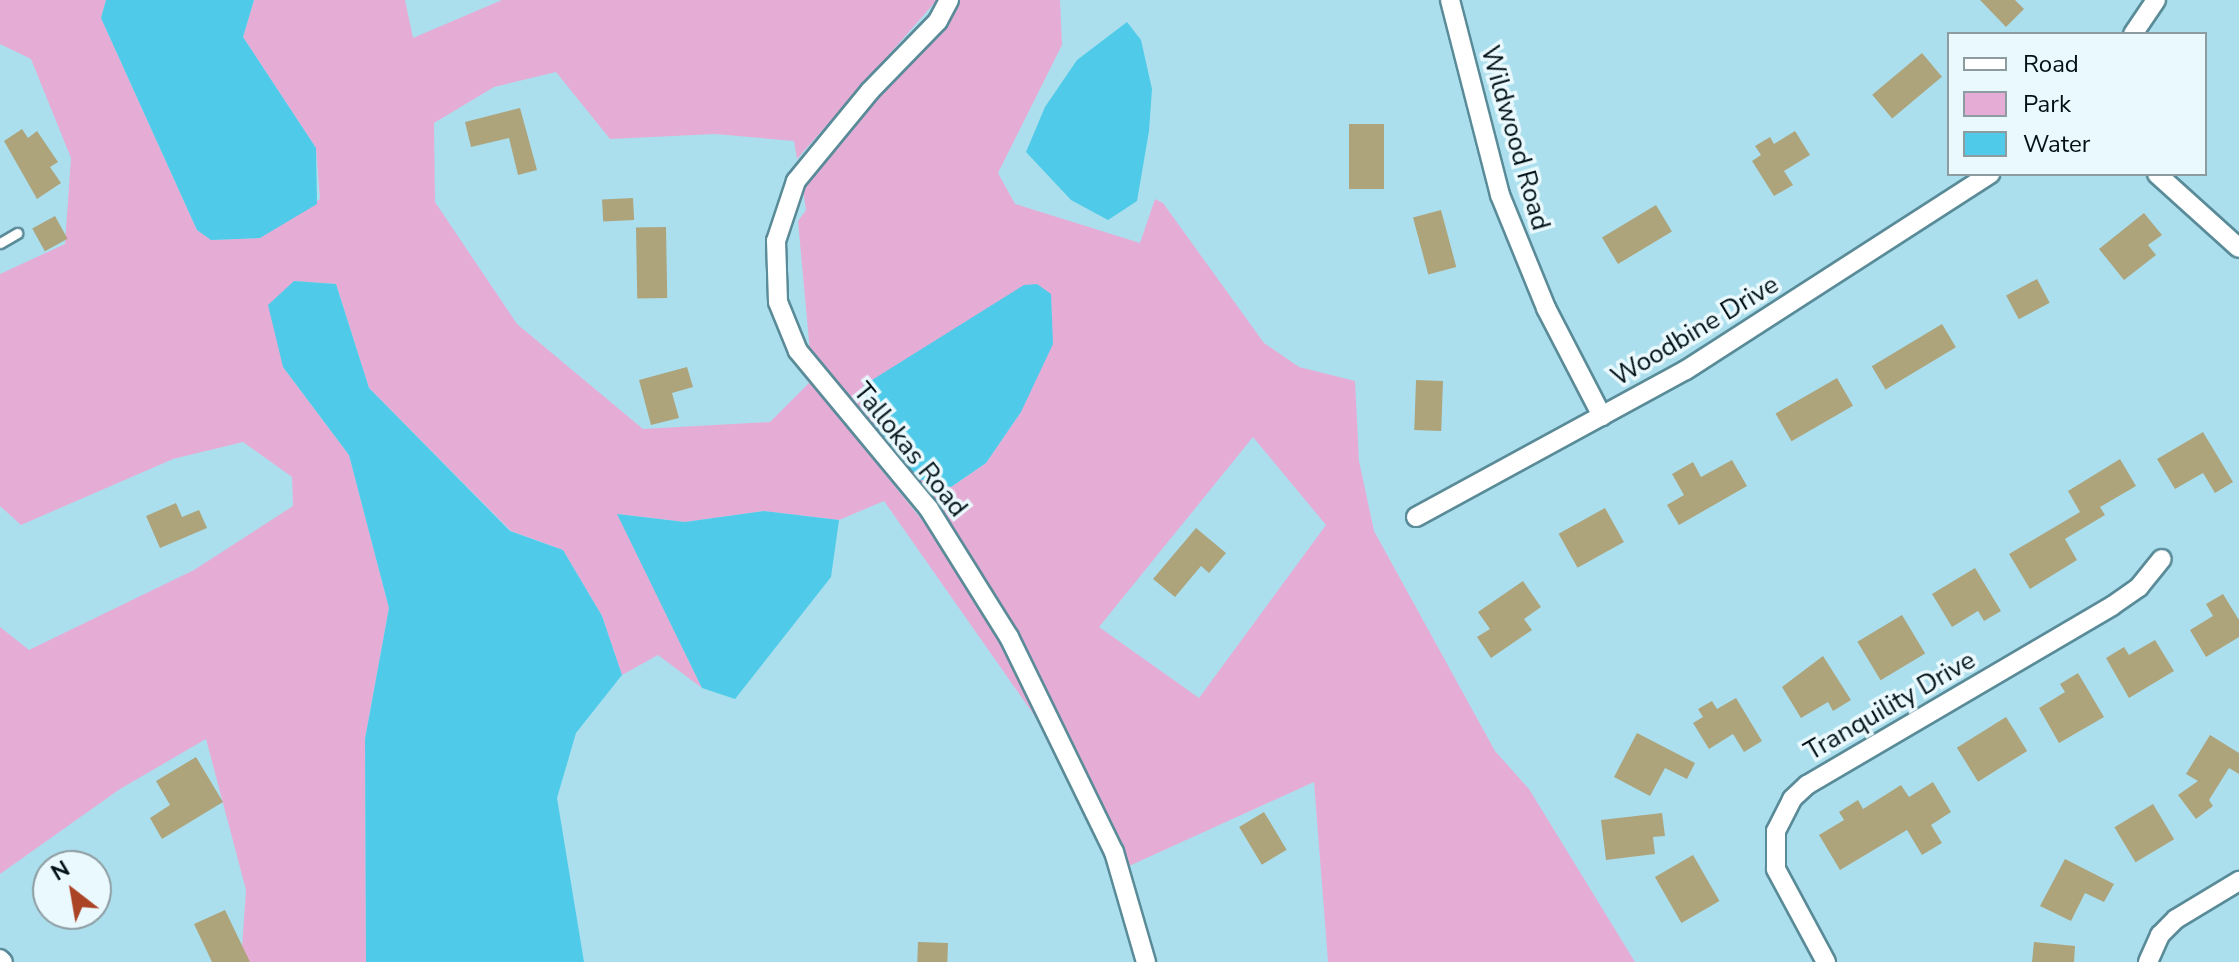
<!DOCTYPE html>
<html>
<head>
<meta charset="utf-8">
<style>
	body { margin:0 }
	#map { position:relative; width:2239px; height:962px; overflow:hidden; background:#acdfed; font-family:"Nunito Sans",sans-serif }
	div>[style] { position:absolute }
	.green>* { inset:0; background:#e5add6 }
	.water>* { inset:0; background:#4fcbe9 }
	.building>* { inset:0; background:#ada47c; transform-origin:0 0 }
	.roads { filter:drop-shadow(2px 0 #5a8b98) drop-shadow(-2px 0 #5a8b98) drop-shadow(0 2px #5a8b98) drop-shadow(0 -2px #5a8b98) }
	.service>* { height:9px; margin:-4.5px; padding:0 4.5px; transform-origin:4.5px; border-radius:4.5px; background:#fff }
	.minor>* { height:18px; margin:-9px; padding:0 9px; transform-origin:9px; border-radius:9px; background:#fff }
	span { translate:-50% -50%; white-space:nowrap; text-align:center; line-height:1.15; -webkit-text-stroke:7px #eaf9fd; paint-order:stroke }
	.street-label { font-size:26px; color:#011116 }
	.legend { position:absolute; left:1947px; top:32px; width:260px; height:144px; box-sizing:border-box; background:#eaf9fd; border:2px solid #8d9ca1; margin:0; padding:10px 14px; list-style:none; font-size:24px; color:#011116 }
	.legend li { display:flex; align-items:center; gap:16px; height:40px }
	.legend b { width:40px; border:2px solid #8d9ca1 }
	.north { position:absolute; left:32px; top:850px; width:80px; height:80px; box-sizing:border-box; background:#eaf9fd; border:2px solid #8d9ca1; border-radius:50%; rotate:329deg; font-size:22px; font-weight:700; line-height:32px; text-align:center; color:#011116 }
	.north::after { content:''; display:block; margin:auto; width:28px; height:36px; background:#ab4325; clip-path:polygon(50% 0,100% 100%,50% 72%,0 100%) }
</style>
</head>
<body>
<div id="map">
	<div class="green">
		<i style="clip-path:polygon(0 0,106px 0,101px 18px,197px 230px,211px 240px,260px 238px,320px 199px,316px 148px,243px 37px,254px 0,405px 0,413px 38px,502px 0,937px 0,797px 159px,794px 141px,715px 134px,610px 139px,556px 72px,494px 87px,434px 123px,435px 202px,517px 324px,643px 429px,770px 422px,810px 382px,944px 547px,1001px 642px,1048px 735px,884px 501px,839px 520px,764px 511px,685px 522px,618px 514px,702px 688px,658px 655px,622px 675px,602px 616px,563px 550px,511px 531px,369px 388px,336px 284px,294px 281px,283px 367px,349px 455px,389px 608px,365px 739px,366px 962px,241px 962px,246px 890px,206px 739px,120px 789px,0 874px,0 627px,29px 650px,194px 570px,293px 506px,292px 477px,243px 442px,173px 459px,21px 525px,0 506px,0 274px,65px 244px,71px 158px,31px 59px,0 44px)"></i>
		<i style="clip-path:polygon(evenodd,960px 0,1060px 0,1062px 45px,998px 173px,1015px 204px,1140px 243px,1155px 199px,1163px 203px,1264px 343px,1299px 367px,1355px 381px,1359px 461px,1374px 531px,1495px 751px,1529px 789px,1635px 962px,1328px 962px,1314px 782px,1129px 866px,1017px 633px,959px 537px,915px 478px,951px 487px,986px 463px,1021px 412px,943px 340px,896px 366px,859px 395px,903px 463px,810px 352px,798px 221px,806px 210px,803px 190px,877px 99px,947px 26px,960px 0,1253px 437px,1326px 525px,1199px 698px,1099px 627px,1253px 437px)"></i>
	</div>
	<div class="water">
		<i style="clip-path:polygon(106px 0,254px 0,243px 37px,316px 148px,317px 204px,260px 238px,211px 240px,197px 230px,101px 18px)"></i>
		<i style="clip-path:polygon(1127px 22px,1141px 40px,1152px 89px,1149px 131px,1137px 201px,1108px 220px,1071px 200px,1026px 152px,1045px 107px,1077px 60px)"></i>
		<i style="clip-path:polygon(294px 281px,336px 284px,369px 388px,510px 531px,563px 550px,602px 616px,622px 675px,576px 733px,557px 798px,584px 962px,366px 962px,365px 739px,389px 608px,349px 455px,283px 367px,268px 305px)"></i>
		<i style="clip-path:polygon(1037px 284px,1051px 294px,1053px 344px,1021px 412px,986px 463px,951px 487px,915px 478px,875px 425px,859px 395px,864px 385px,1024px 285px)"></i>
		<i style="clip-path:polygon(764px 511px,839px 520px,831px 577px,735px 699px,702px 688px,617px 514px,685px 522px)"></i>
	</div>
	<div class="building">
		<i style="clip-path:polygon(1980px 0,2015px 0,2024px 9px,2006px 27px)"></i>
		<i style="left:1922px;top:53px;width:31px;height:65px;rotate:50deg"></i>
		<i style="clip-path:polygon(520px 108px,537px 170px,518px 175px,509px 138px,471px 147px,465px 122px)"></i>
		<i style="left:1384px;top:124px;width:65px;height:35px;rotate:90deg"></i>
		<i style="clip-path:polygon(22px 129px,28px 138px,37px 131px,58px 162px,50px 167px,61px 183px,37px 199px,4px 141px)"></i>
		<i style="clip-path:polygon(1795px 131px,1810px 155px,1784px 171px,1793px 185px,1774px 196px,1752px 161px,1761px 155px,1755px 146px,1770px 137px,1774px 144px)"></i>
		<i style="left:633px;top:198px;width:22px;height:31px;rotate:87deg"></i>
		<i style="left:1656px;top:205px;width:31px;height:63px;rotate:59deg"></i>
		<i style="left:1441px;top:210px;width:59px;height:29px;rotate:75deg"></i>
		<i style="clip-path:polygon(2144px 213px,2162px 235px,2148px 245px,2156px 255px,2124px 280px,2099px 249px)"></i>
		<i style="left:55px;top:216px;width:26px;height:26px;rotate:61deg"></i>
		<i style="left:666px;top:227px;width:71px;height:30px;rotate:89deg"></i>
		<i style="left:2037px;top:279px;width:27px;height:35px;rotate:62deg"></i>
		<i style="left:1942px;top:324px;width:27px;height:82px;rotate:59deg"></i>
		<i style="clip-path:polygon(687px 367px,693px 387px,672px 393px,679px 418px,651px 425px,639px 380px)"></i>
		<i style="left:1837px;top:378px;width:32px;height:71px;rotate:60deg"></i>
		<i style="left:1416px;top:380px;width:27px;height:50px;rotate:2deg"></i>
		<i style="clip-path:polygon(2203px 432px,2233px 482px,2215px 493px,2203px 473px,2175px 489px,2157px 459px)"></i>
		<i style="clip-path:polygon(2120px 459px,2136px 486px,2100px 507px,2105px 515px,2065px 539px,2077px 560px,2030px 589px,2009px 554px,2080px 512px,2068px 491px)"></i>
		<i style="clip-path:polygon(1732px 460px,1747px 486px,1679px 525px,1667px 505px,1684px 495px,1672px 474px,1693px 462px,1701px 477px)"></i>
		<i style="clip-path:polygon(176px 503px,182px 517px,199px 510px,207px 528px,160px 548px,146px 516px)"></i>
		<i style="left:1605px;top:508px;width:39px;height:53px;rotate:61deg"></i>
		<i style="clip-path:polygon(1196px 528px,1226px 553px,1209px 573px,1201px 566px,1175px 597px,1153px 579px)"></i>
		<i style="clip-path:polygon(1975px 568px,2001px 611px,1984px 621px,1978px 611px,1952px 627px,1932px 594px)"></i>
		<i style="clip-path:polygon(1523px 581px,1541px 607px,1524px 619px,1532px 630px,1491px 658px,1477px 637px,1490px 629px,1478px 612px)"></i>
		<i style="clip-path:polygon(2223px 594px,2239px 620px,2239px 637px,2206px 657px,2190px 630px,2213px 616px,2206px 604px)"></i>
		<i style="left:1902px;top:615px;width:45px;height:52px;rotate:59deg"></i>
		<i style="clip-path:polygon(2155px 640px,2174px 671px,2129px 698px,2106px 658px,2124px 647px,2129px 655px)"></i>
		<i style="clip-path:polygon(1823px 656px,1851px 700px,1833px 711px,1828px 702px,1801px 718px,1782px 687px)"></i>
		<i style="clip-path:polygon(2078px 673px,2104px 717px,2059px 743px,2039px 708px,2065px 692px,2060px 684px)"></i>
		<i style="clip-path:polygon(1736px 698px,1762px 741px,1744px 752px,1733px 734px,1709px 749px,1693px 723px,1703px 717px,1698px 709px,1712px 701px,1717px 709px)"></i>
		<i style="left:2006px;top:717px;width:40px;height:58px;rotate:58deg"></i>
		<i style="clip-path:polygon(1637px 733px,1695px 763px,1687px 779px,1665px 768px,1650px 796px,1614px 777px)"></i>
		<i style="clip-path:polygon(2210px 735px,2239px 753px,2239px 774px,2229px 768px,2209px 800px,2213px 806px,2196px 819px,2178px 795px,2198px 781px,2186px 774px)"></i>
		<i style="clip-path:polygon(196px 757px,223px 802px,162px 839px,150px 818px,170px 805px,156px 781px)"></i>
		<i style="clip-path:polygon(1933px 782px,1951px 812px,1931px 825px,1942px 843px,1922px 855px,1907px 830px,1840px 870px,1819px 835px,1844px 820px,1839px 812px,1858px 800px,1863px 809px,1901px 785px,1909px 797px)"></i>
		<i style="left:2153px;top:804px;width:41px;height:45px;rotate:59deg"></i>
		<i style="left:1264px;top:812px;width:44px;height:29px;rotate:59deg"></i>
		<i style="clip-path:polygon(1662px 813px,1665px 836px,1653px 837px,1655px 854px,1606px 860px,1601px 820px)"></i>
		<i style="left:1693px;top:855px;width:53px;height:44px;rotate:60deg"></i>
		<i style="clip-path:polygon(2065px 859px,2114px 884px,2104px 902px,2085px 893px,2071px 921px,2040px 906px)"></i>
		<i style="clip-path:polygon(225px 910px,250px 962px,212px 962px,194px 924px)"></i>
		<i style="left:918px;top:942px;width:30px;height:20px;rotate:2deg"></i>
		<i style="clip-path:polygon(2034px 942px,2075px 946px,2074px 962px,2032px 962px)"></i>
	</div>
	<div class="roads">
		<div class="service">
			<i style="left:0;top:243px;width:20px;rotate:-30deg"></i>
		</div>
		<div class="minor">
			<i style="left:949px;top:0;width:24px;rotate:118deg"></i>
			<i style="left:938px;top:21px;width:98px;rotate:134.2deg"></i>
			<i style="left:870px;top:91px;width:117px;rotate:129.4deg"></i>
			<i style="left:796px;top:181px;width:63px;rotate:108.4deg"></i>
			<i style="left:776px;top:241px;width:61px;rotate:88.1deg"></i>
			<i style="left:778px;top:302px;width:53px;rotate:67.8deg"></i>
			<i style="left:798px;top:351px;width:205px;rotate:50.3deg"></i>
			<i style="left:929px;top:509px;width:151px;rotate:58deg"></i>
			<i style="left:1009px;top:637px;width:239px;rotate:64deg"></i>
			<i style="left:1114px;top:852px;width:115px;rotate:73.8deg"></i>
			<i style="left:1450px;top:0;width:201px;rotate:75.6deg"></i>
			<i style="left:1500px;top:195px;width:122px;rotate:67.8deg"></i>
			<i style="left:1546px;top:308px;width:122px;rotate:62.6deg"></i>
			<i style="left:2133px;top:34px;width:41px;rotate:-55.9deg"></i>
			<i style="left:2157px;top:174px;width:110px;rotate:42.1deg"></i>
			<i style="left:1416px;top:517px;width:307px;rotate:-28.6deg"></i>
			<i style="left:1686px;top:370px;width:362px;rotate:-32.8deg"></i>
			<i style="left:0;top:959px;width:4px;rotate:45deg"></i>
			<i style="left:1826px;top:962px;width:106px;rotate:-118.3deg"></i>
			<i style="left:1776px;top:869px;width:38px;rotate:-90deg"></i>
			<i style="left:1776px;top:831px;width:36px;rotate:-63deg"></i>
			<i style="left:1792px;top:799px;width:21px;rotate:-43deg"></i>
			<i style="left:1807px;top:785px;width:354px;rotate:-30.4deg"></i>
			<i style="left:2112px;top:606px;width:33px;rotate:-35deg"></i>
			<i style="left:2139px;top:587px;width:36px;rotate:-51deg"></i>
			<i style="left:2148px;top:962px;width:30px;rotate:-66deg"></i>
			<i style="left:2160px;top:935px;width:23px;rotate:-45deg"></i>
			<i style="left:2176px;top:919px;width:74px;rotate:-31.1deg"></i>
		</div>
	</div>
	<div class="street-label">
		<span style="left:1515px;top:138px;rotate:74deg">Wildwood Road</span>
		<span style="left:1695px;top:331px;rotate:-31deg">Woodbine Drive</span>
		<span style="left:910px;top:450px;rotate:51deg">Tallokas Road</span>
		<span style="left:1890px;top:706px;rotate:-30deg">Tranquility Drive</span>
	</div>
	<ul class="legend">
	<li><b style="height:10px;background:#fff"></b>Road</li>
	<li><b style="height:22px;background:#e5add6"></b>Park</li>
	<li><b style="height:22px;background:#4fcbe9"></b>Water</li>
	</ul>
	<div class="north">N</div>
</div>
</body>
</html>
